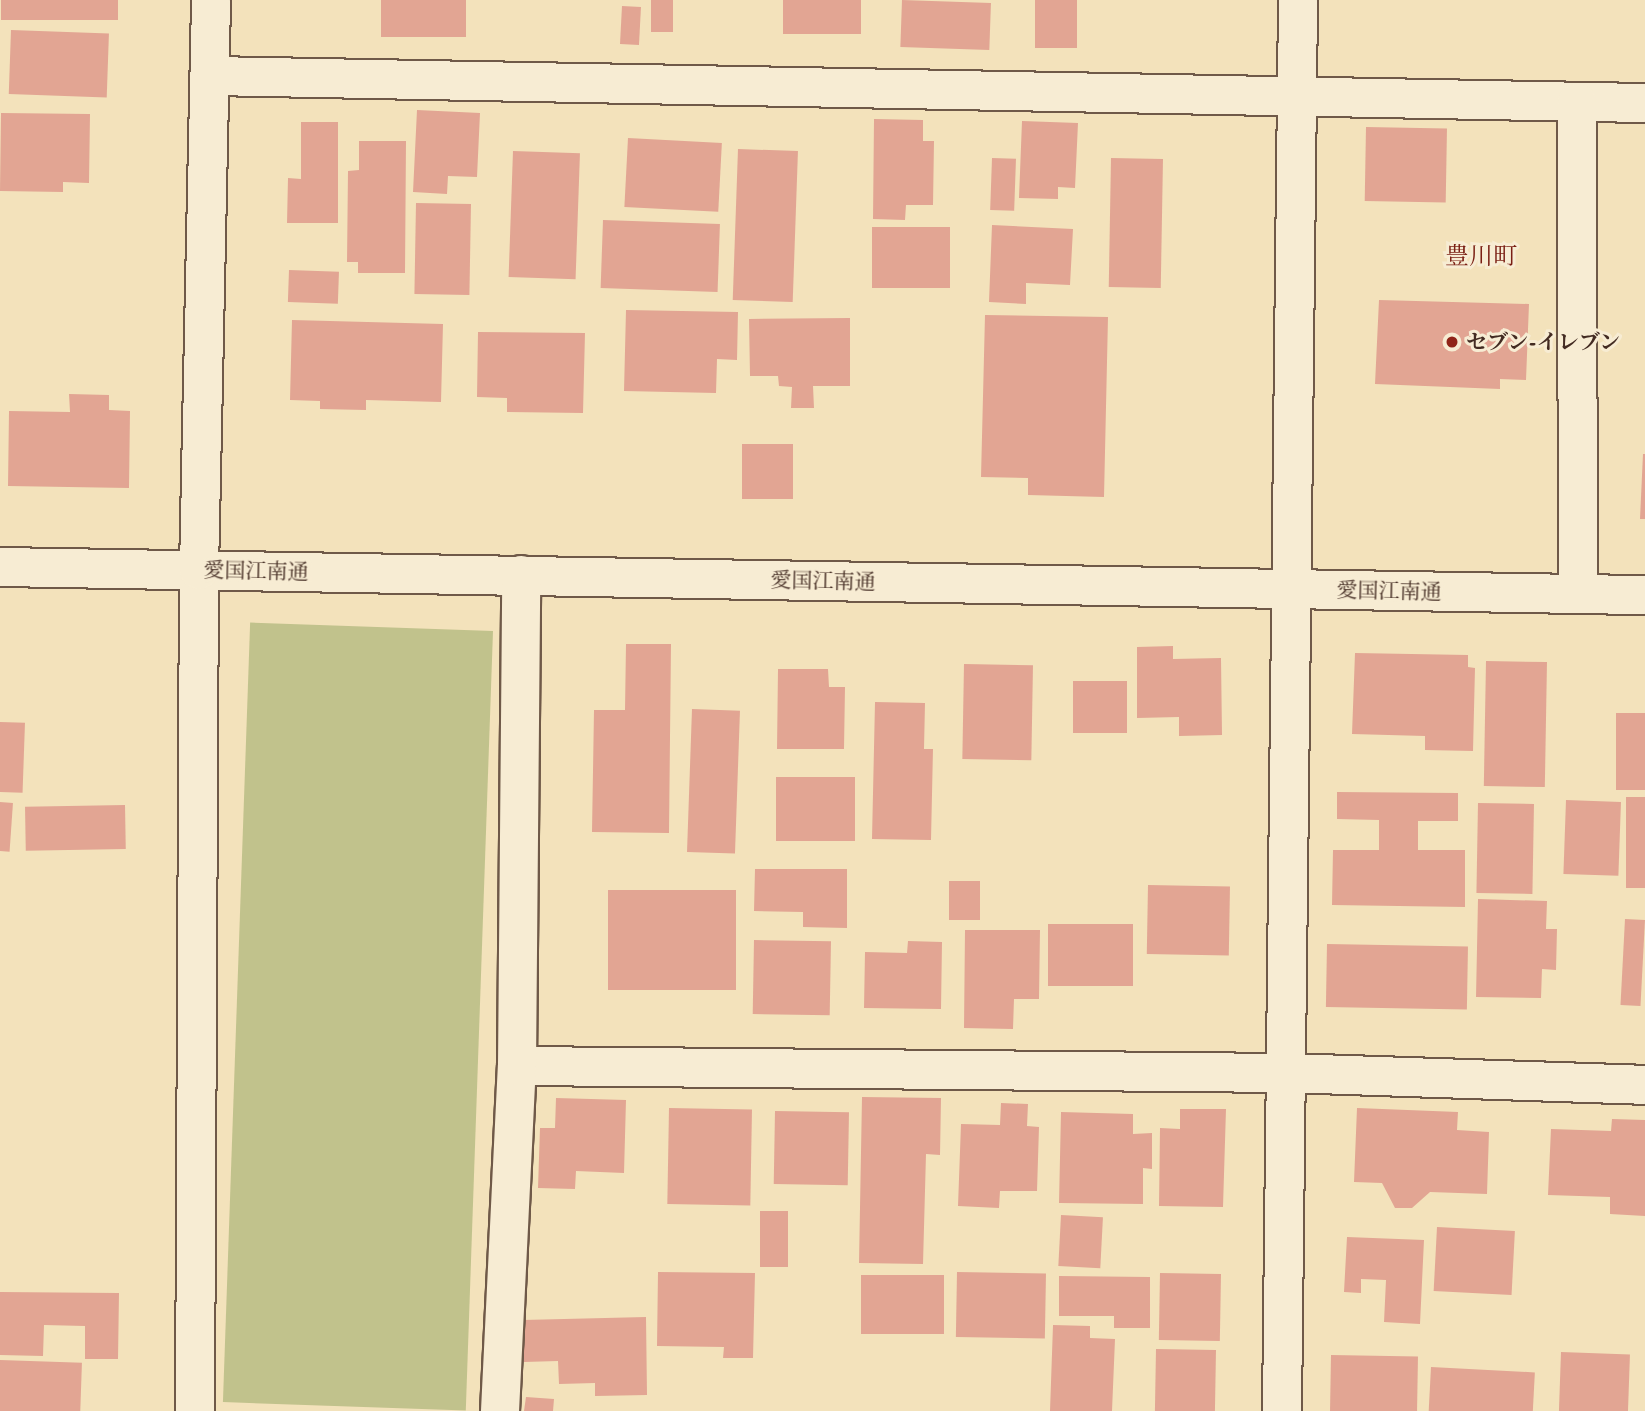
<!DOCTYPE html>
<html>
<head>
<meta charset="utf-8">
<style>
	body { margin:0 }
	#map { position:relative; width:1645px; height:1411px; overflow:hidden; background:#f3e2bb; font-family:"IM FELL Great Primer","Noto Serif JP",serif }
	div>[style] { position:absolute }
	.green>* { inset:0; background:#c1c28c; transform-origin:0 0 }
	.building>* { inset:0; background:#e2a593; transform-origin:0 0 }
	.roads { filter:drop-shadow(2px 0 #6f5948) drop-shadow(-2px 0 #6f5948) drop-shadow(0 2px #6f5948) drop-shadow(0 -2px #6f5948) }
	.minor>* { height:38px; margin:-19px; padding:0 19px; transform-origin:19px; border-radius:19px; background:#f7ecd3 }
	.dots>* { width:19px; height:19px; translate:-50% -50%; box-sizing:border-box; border:4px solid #f7ecd3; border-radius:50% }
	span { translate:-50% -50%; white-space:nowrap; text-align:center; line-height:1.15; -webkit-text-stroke:6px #f7ecd3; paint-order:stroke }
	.poi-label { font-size:21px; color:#432b22; font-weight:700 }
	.left { translate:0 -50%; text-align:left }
	.street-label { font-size:21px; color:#432b22 }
	.quarter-label { font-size:24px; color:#7a1f14 }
</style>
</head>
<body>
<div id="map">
	<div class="green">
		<i style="left:493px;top:631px;width:780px;height:243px;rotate:92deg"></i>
	</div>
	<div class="building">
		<i style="left:1px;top:0;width:117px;height:20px"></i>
		<i style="left:381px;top:0;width:85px;height:37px"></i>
		<i style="left:651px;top:0;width:22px;height:32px"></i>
		<i style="left:783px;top:0;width:78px;height:34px"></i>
		<i style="left:902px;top:0;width:89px;height:47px;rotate:2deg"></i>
		<i style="left:1035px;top:0;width:42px;height:48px"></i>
		<i style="left:622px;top:6px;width:19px;height:38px;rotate:3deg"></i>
		<i style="left:11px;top:30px;width:98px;height:64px;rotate:2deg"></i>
		<i style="clip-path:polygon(417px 110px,480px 113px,477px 177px,448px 176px,447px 194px,413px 192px)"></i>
		<i style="clip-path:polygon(1px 113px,90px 114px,89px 183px,63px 182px,63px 192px,0 191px)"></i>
		<i style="clip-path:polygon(874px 119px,923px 120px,923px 141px,934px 141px,933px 205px,906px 205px,905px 220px,873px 219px)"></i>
		<i style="clip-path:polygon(1022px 121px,1078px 123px,1075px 188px,1058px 187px,1058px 199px,1019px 198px)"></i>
		<i style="clip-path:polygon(301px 122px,338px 122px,338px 223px,287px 223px,288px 178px,301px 179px)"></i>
		<i style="left:1366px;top:127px;width:81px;height:74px;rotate:1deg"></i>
		<i style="left:628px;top:138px;width:94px;height:69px;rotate:3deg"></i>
		<i style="clip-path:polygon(359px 141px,406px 141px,405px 273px,358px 273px,358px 262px,347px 262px,348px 171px,359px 170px)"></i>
		<i style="left:738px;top:149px;width:60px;height:151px;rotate:2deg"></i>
		<i style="left:513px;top:151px;width:67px;height:126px;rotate:2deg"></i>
		<i style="left:992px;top:158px;width:24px;height:52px;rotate:2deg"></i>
		<i style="left:1111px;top:158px;width:52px;height:129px;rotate:1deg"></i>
		<i style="left:416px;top:203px;width:55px;height:91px;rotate:1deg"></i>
		<i style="left:603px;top:220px;width:117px;height:68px;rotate:2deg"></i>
		<i style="clip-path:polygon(992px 225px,1073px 229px,1070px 285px,1026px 283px,1026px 304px,989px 302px)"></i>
		<i style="left:872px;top:227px;width:78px;height:61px"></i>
		<i style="left:289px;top:270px;width:50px;height:32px;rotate:2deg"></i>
		<i style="clip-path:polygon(1379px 300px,1529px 304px,1526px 380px,1500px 379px,1500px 389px,1375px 384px)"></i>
		<i style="clip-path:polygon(626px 310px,738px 312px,737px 360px,717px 359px,716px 393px,624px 391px)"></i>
		<i style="clip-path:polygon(985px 315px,1108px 317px,1104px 497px,1028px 495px,1028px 478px,981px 477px)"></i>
		<i style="clip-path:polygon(850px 318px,850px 386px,813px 386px,814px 408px,791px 408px,792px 387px,779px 386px,778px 376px,750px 376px,749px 319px)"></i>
		<i style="clip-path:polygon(292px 320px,443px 324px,441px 402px,366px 400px,366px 410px,320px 409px,320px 401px,290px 400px)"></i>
		<i style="clip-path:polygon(478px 332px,585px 333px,583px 413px,507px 412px,507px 398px,477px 397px)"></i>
		<i style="clip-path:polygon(69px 394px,109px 395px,109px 410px,130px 411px,129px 488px,8px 486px,9px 411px,70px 412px)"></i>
		<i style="left:742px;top:444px;width:51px;height:55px"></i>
		<i style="clip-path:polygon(1643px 454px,1645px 454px,1645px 519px,1640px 519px)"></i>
		<i style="clip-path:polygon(626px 644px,671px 644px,669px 833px,592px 832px,594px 710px,625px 710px)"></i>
		<i style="clip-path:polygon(1173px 646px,1173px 659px,1221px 658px,1222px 735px,1179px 736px,1179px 717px,1137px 718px,1137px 647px)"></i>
		<i style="clip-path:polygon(1355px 653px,1468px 655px,1468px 667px,1475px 668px,1473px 751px,1425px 750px,1425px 736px,1352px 734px)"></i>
		<i style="left:1486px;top:661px;width:61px;height:125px;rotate:1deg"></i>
		<i style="left:964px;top:664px;width:69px;height:95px;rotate:1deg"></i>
		<i style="clip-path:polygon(778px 669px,828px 669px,829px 687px,845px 687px,844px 749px,777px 749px)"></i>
		<i style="left:1073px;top:681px;width:54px;height:52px"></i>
		<i style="clip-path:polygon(875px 702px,925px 703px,924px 749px,933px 749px,931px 840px,872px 839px)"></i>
		<i style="left:692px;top:709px;width:48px;height:143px;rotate:2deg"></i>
		<i style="left:1616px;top:713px;width:29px;height:77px"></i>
		<i style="left:0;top:722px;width:25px;height:70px;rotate:2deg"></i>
		<i style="left:776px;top:777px;width:79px;height:64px"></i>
		<i style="clip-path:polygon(1337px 792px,1458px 793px,1458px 821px,1418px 821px,1418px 850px,1465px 850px,1465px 907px,1332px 905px,1333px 850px,1379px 850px,1379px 820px,1337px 819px)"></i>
		<i style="left:1626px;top:797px;width:19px;height:91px"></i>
		<i style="left:1566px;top:800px;width:55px;height:74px;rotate:2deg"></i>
		<i style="left:0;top:802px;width:13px;height:49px;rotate:4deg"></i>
		<i style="left:1478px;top:803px;width:56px;height:90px;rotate:1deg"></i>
		<i style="left:125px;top:805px;width:44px;height:100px;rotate:89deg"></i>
		<i style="clip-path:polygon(755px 869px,847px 869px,847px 928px,803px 927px,803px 912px,754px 911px)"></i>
		<i style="left:949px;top:881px;width:31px;height:39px"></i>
		<i style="left:1148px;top:885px;width:82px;height:69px;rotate:1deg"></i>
		<i style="left:608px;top:890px;width:128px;height:100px"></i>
		<i style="clip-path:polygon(1478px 899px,1547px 901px,1546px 929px,1557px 929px,1556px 970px,1542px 969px,1541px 998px,1476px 997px)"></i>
		<i style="left:1625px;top:919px;width:20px;height:86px;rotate:3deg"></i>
		<i style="left:1048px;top:924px;width:85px;height:62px"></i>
		<i style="clip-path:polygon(965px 930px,1040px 930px,1039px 999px,1014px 999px,1013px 1029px,964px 1028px)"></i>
		<i style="left:754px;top:940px;width:77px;height:74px;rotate:1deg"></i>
		<i style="clip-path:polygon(908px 941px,942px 942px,941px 1009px,864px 1008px,865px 952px,907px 953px)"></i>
		<i style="left:1327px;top:944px;width:141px;height:63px;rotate:1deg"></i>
		<i style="clip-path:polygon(862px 1097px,941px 1098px,940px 1155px,926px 1154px,923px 1264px,859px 1263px)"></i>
		<i style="clip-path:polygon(556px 1098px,626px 1100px,624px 1173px,576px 1171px,575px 1189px,538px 1188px,540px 1128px,555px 1128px)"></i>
		<i style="clip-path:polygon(1001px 1103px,1028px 1104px,1027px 1126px,1039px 1127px,1037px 1191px,1000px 1191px,999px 1208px,958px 1206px,961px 1124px,1000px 1125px)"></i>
		<i style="left:669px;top:1108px;width:83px;height:96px;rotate:1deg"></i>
		<i style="clip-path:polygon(1357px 1108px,1458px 1112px,1457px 1130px,1489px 1132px,1487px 1194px,1430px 1192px,1412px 1208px,1395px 1208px,1382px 1183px,1354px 1182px)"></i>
		<i style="clip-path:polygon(1180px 1109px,1226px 1109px,1223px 1207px,1159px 1206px,1160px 1128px,1180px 1129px)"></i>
		<i style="left:775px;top:1111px;width:74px;height:73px;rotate:1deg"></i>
		<i style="clip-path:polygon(1061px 1112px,1133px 1114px,1133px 1134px,1152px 1133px,1152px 1169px,1143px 1168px,1143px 1204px,1059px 1203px)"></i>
		<i style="clip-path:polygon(1612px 1119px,1645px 1120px,1645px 1216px,1610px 1214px,1610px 1197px,1548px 1195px,1551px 1129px,1611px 1131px)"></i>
		<i style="left:760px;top:1211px;width:28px;height:56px"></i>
		<i style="left:1061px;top:1215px;width:42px;height:51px;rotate:3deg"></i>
		<i style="left:1437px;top:1227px;width:78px;height:64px;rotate:3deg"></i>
		<i style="clip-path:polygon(1347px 1237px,1424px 1240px,1420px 1324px,1384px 1322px,1386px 1280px,1361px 1279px,1361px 1293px,1344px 1292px)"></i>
		<i style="clip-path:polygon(658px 1272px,755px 1273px,753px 1358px,723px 1358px,724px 1347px,657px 1346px)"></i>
		<i style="left:957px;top:1272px;width:89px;height:65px;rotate:1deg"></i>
		<i style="left:1160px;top:1273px;width:61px;height:67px;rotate:1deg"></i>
		<i style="left:861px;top:1275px;width:83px;height:59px"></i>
		<i style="clip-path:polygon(1059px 1276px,1150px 1277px,1150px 1328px,1114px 1328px,1114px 1316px,1059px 1316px)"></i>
		<i style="clip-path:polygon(0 1292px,119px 1293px,118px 1359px,85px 1359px,85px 1326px,44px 1325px,43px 1356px,0 1355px)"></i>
		<i style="clip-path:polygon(646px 1317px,647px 1395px,595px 1396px,595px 1383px,559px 1384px,558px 1361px,524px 1362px,523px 1320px)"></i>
		<i style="clip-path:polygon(1053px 1325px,1090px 1326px,1090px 1338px,1115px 1339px,1112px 1411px,1050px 1411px)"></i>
		<i style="left:1156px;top:1349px;width:60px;height:62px;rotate:1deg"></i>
		<i style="left:1561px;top:1352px;width:69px;height:59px;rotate:2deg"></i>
		<i style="left:1331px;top:1355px;width:87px;height:56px;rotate:1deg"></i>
		<i style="left:0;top:1360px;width:82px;height:51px;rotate:2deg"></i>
		<i style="left:1431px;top:1367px;width:104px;height:44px;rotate:3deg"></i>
		<i style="clip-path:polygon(526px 1397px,554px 1399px,553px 1411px,524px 1411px)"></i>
	</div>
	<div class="roads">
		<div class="minor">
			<i style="left:211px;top:76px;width:1434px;rotate:1.08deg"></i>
			<i style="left:1577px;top:103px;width:491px;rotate:89.9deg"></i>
			<i style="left:0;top:567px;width:1645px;rotate:0.98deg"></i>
			<i style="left:517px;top:1066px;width:770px;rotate:0.52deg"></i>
			<i style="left:1287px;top:1073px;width:358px;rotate:1.9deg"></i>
			<i style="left:195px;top:1411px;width:841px;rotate:-89.73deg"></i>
			<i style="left:199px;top:570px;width:570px;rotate:-88.79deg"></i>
			<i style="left:500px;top:1411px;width:345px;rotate:-87.2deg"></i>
			<i style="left:517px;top:1066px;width:491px;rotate:-89.5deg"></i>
			<i style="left:1282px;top:1411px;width:1411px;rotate:-89.35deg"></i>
		</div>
	</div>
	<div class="dots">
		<i style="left:1452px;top:342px;background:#8f2418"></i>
	</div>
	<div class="poi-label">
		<span class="left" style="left:1466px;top:342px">セブン-イレブン</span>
	</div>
	<div class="street-label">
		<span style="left:256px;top:571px;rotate:1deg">愛国江南通</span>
		<span style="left:823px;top:581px;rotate:1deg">愛国江南通</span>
		<span style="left:1389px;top:591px;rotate:1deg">愛国江南通</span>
	</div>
	<div class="quarter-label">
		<span style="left:1481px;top:257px">豊川町</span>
	</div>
</div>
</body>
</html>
